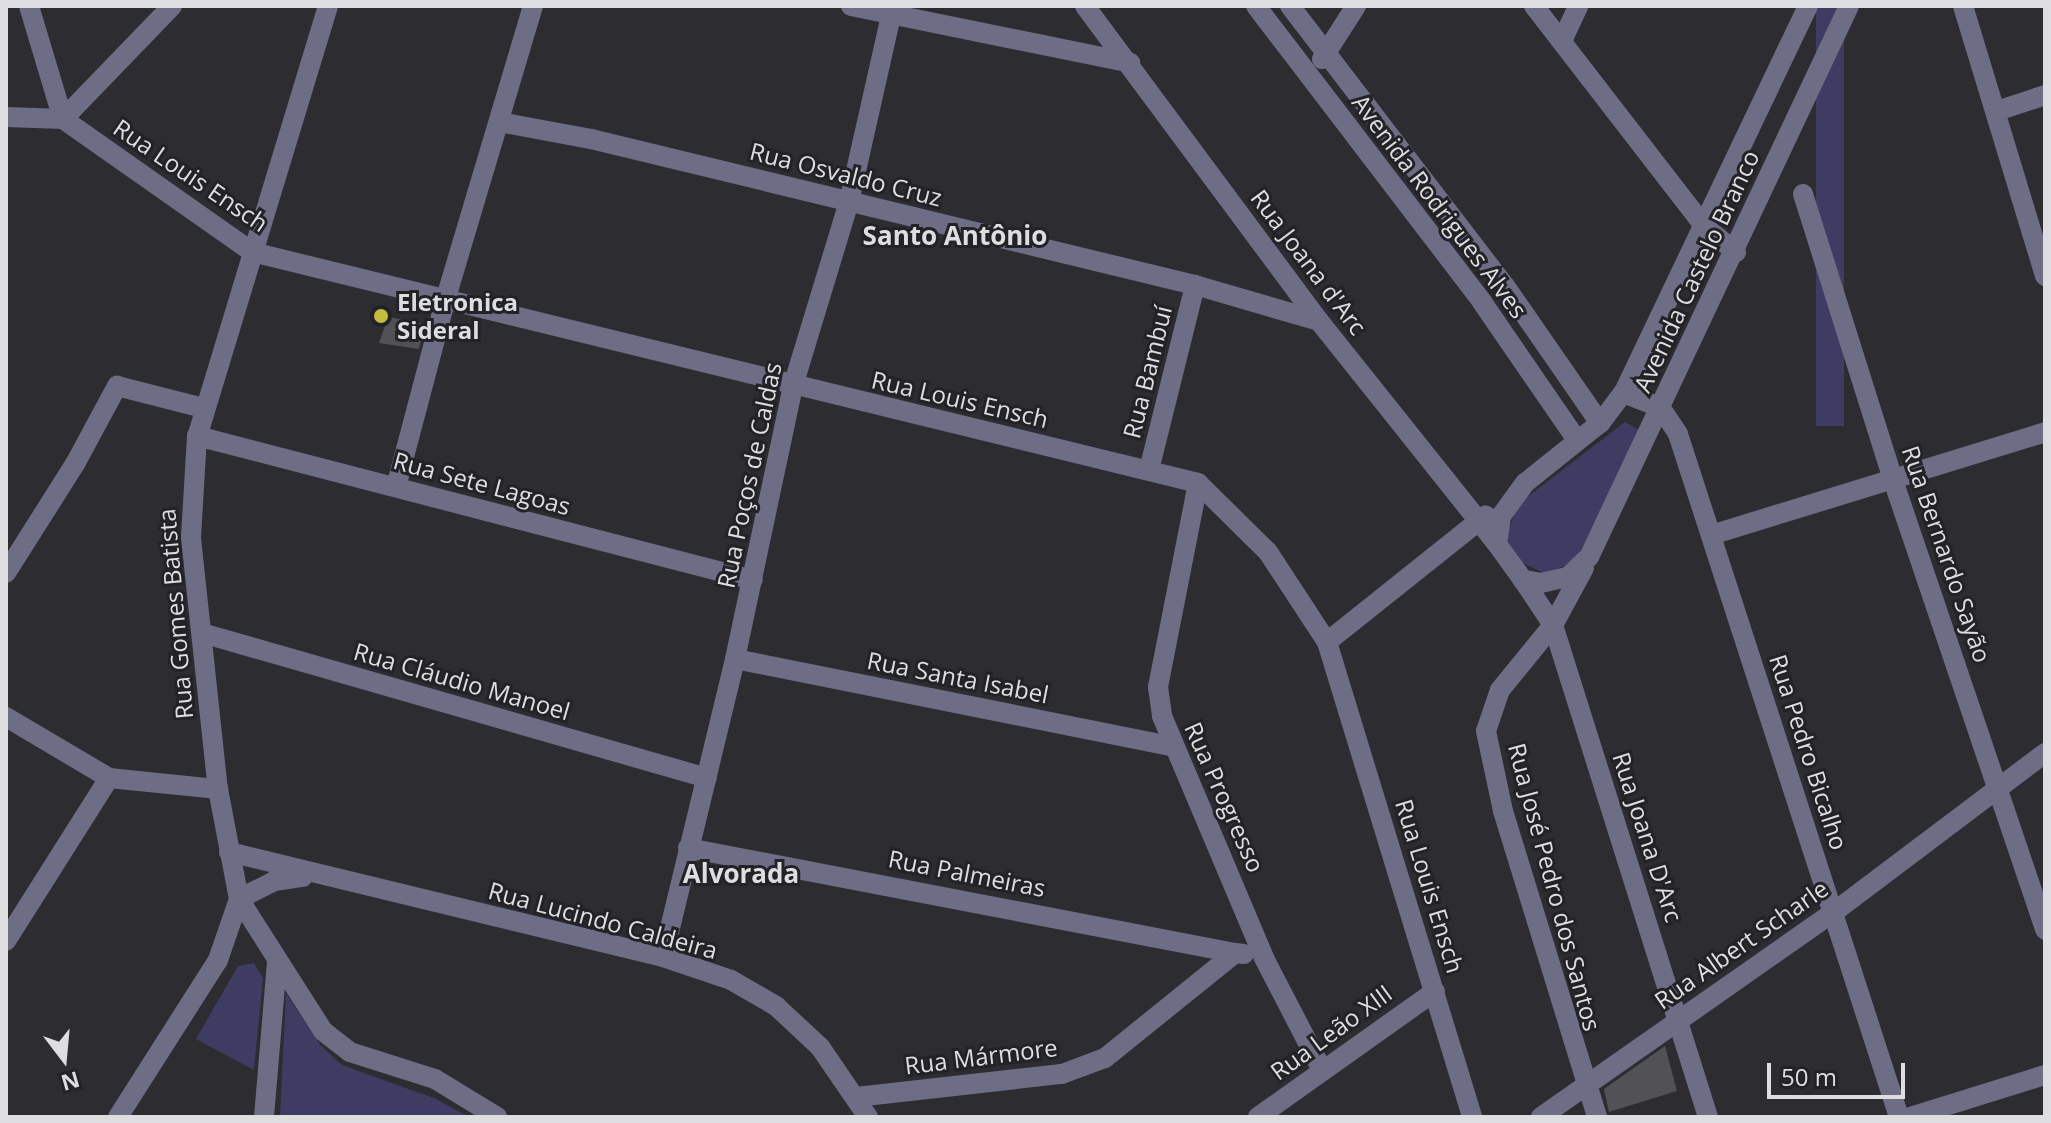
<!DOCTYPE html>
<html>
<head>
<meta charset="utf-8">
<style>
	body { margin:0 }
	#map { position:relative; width:2051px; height:1123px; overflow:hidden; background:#2d2d31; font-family:"Open Sans",sans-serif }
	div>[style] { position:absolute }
	.green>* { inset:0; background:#3e3c63; transform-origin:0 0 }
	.building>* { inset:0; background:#525256 }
	.minor>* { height:20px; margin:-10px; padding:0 10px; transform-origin:10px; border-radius:10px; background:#6e6d86 }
	.dots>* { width:22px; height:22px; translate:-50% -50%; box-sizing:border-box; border:4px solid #232327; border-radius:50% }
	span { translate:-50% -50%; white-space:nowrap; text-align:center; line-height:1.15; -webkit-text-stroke:6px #232327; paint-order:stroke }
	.street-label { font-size:24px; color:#dedee0 }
	.poi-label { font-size:24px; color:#dedee0; font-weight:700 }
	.left { translate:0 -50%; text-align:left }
	.neighbourhood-label { font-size:26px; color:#dedee0; font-weight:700 }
	.frame { position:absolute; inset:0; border:8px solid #dedee0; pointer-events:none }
	.north { position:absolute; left:24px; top:1019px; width:80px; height:80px; -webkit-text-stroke:6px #232327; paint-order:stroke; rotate:164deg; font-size:22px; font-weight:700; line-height:32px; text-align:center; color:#dedee0 }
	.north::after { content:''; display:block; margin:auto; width:28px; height:36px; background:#dedee0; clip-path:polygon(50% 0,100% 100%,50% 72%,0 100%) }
	.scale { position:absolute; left:1767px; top:1063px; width:138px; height:36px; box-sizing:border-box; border:4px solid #dedee0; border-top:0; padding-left:10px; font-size:24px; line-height:28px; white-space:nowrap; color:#dedee0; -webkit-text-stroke:6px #232327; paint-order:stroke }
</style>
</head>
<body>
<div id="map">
	<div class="green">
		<i style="left:1816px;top:6px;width:28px;height:420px"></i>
		<i style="clip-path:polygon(1625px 422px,1641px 431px,1575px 561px,1546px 574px,1517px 560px,1506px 538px,1517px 505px)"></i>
		<i style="clip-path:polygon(254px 963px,263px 978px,254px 1070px,196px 1039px,238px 966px)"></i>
		<i style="clip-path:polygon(286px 993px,321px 1046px,342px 1065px,436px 1099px,469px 1117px,280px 1117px)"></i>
	</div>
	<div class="building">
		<i style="clip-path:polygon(388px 317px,425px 324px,419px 349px,379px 343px)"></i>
		<i style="clip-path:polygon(1665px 1046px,1677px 1091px,1609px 1112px,1604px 1089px)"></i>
	</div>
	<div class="minor">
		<i style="left:29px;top:6px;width:118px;rotate:73.3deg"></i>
		<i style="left:328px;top:6px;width:450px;rotate:106.9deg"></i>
		<i style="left:197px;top:436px;width:102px;rotate:93.4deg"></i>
		<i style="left:191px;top:538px;width:252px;rotate:83.9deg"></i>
		<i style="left:218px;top:789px;width:112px;rotate:79.2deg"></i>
		<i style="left:239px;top:899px;width:156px;rotate:57.5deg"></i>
		<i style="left:323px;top:1031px;width:34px;rotate:38deg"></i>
		<i style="left:350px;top:1052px;width:89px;rotate:17.6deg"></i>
		<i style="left:435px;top:1079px;width:73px;rotate:31.5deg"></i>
		<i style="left:851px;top:6px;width:285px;rotate:11.5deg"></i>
		<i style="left:1085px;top:6px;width:392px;rotate:53.4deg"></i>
		<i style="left:1319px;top:321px;width:285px;rotate:51.4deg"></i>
		<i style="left:1256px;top:6px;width:372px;rotate:52.6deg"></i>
		<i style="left:1482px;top:302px;width:168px;rotate:55.5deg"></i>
		<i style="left:1290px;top:6px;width:353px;rotate:52.5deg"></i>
		<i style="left:1505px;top:286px;width:167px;rotate:55.3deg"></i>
		<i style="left:1534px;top:6px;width:279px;rotate:52.3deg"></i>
		<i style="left:1705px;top:227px;width:40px;rotate:39deg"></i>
		<i style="left:1808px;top:6px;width:429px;rotate:115.5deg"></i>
		<i style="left:1623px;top:393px;width:38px;rotate:127deg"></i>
		<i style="left:1600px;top:423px;width:96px;rotate:141.3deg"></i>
		<i style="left:1525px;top:483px;width:41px;rotate:126deg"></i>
		<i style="left:1501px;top:516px;width:28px;rotate:98deg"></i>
		<i style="left:1497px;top:544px;width:44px;rotate:54.2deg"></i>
		<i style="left:1523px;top:580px;width:18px;rotate:9deg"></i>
		<i style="left:1541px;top:583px;width:28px;rotate:-13deg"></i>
		<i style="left:1568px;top:577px;width:29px;rotate:-44deg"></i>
		<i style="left:1589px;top:557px;width:609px;rotate:-64.74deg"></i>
		<i style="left:1963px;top:6px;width:282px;rotate:73.1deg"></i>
		<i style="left:1562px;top:41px;width:38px;rotate:-65deg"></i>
		<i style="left:1322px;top:59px;width:63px;rotate:-57.3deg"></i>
		<i style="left:1997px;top:111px;width:51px;rotate:-18.4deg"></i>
		<i style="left:6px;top:117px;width:57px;rotate:2deg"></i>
		<i style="left:63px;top:119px;width:157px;rotate:-46deg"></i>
		<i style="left:63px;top:119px;width:231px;rotate:35.1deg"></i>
		<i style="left:252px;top:252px;width:974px;rotate:13.72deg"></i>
		<i style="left:1198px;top:483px;width:98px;rotate:44.6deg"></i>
		<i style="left:1268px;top:552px;width:108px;rotate:56.8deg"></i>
		<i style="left:1327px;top:642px;width:497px;rotate:73deg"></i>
		<i style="left:499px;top:122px;width:94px;rotate:10.5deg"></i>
		<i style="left:591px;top:139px;width:621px;rotate:13.59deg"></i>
		<i style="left:1195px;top:285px;width:129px;rotate:16.2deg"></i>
		<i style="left:1803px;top:194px;width:297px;rotate:72.5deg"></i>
		<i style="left:1892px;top:477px;width:478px;rotate:71.3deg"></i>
		<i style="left:1623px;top:393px;width:40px;rotate:21deg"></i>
		<i style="left:1660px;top:407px;width:32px;rotate:56deg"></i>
		<i style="left:1678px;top:434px;width:718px;rotate:72.07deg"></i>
		<i style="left:197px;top:436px;width:574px;rotate:14.52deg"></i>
		<i style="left:1149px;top:470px;width:191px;rotate:-76deg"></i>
		<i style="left:1198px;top:483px;width:208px;rotate:101.1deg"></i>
		<i style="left:1158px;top:687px;width:29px;rotate:82deg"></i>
		<i style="left:1162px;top:716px;width:263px;rotate:67.1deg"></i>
		<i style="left:1264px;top:958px;width:126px;rotate:62.6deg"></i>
		<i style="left:396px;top:487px;width:192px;rotate:-75.2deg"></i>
		<i style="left:445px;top:301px;width:308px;rotate:-73.4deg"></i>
		<i style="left:1711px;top:535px;width:350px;rotate:-17.1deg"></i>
		<i style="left:1584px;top:568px;width:65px;rotate:118.5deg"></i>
		<i style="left:1553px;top:625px;width:84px;rotate:129.2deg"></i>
		<i style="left:1500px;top:690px;width:43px;rotate:108.9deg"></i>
		<i style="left:1486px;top:731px;width:82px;rotate:78deg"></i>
		<i style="left:1503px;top:811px;width:320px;rotate:72.9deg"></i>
		<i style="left:6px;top:573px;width:129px;rotate:-57.7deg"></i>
		<i style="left:75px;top:464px;width:89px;rotate:-61.7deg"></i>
		<i style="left:117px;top:386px;width:89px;rotate:14.3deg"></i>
		<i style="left:1523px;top:580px;width:54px;rotate:56.3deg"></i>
		<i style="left:1553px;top:625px;width:516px;rotate:72.51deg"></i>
		<i style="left:202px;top:633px;width:525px;rotate:16.02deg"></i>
		<i style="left:1327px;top:642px;width:203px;rotate:-38.6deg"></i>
		<i style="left:735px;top:659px;width:445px;rotate:11.3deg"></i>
		<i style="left:6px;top:717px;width:120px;rotate:30.6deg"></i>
		<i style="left:109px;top:778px;width:110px;rotate:5.8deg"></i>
		<i style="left:688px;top:848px;width:557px;rotate:10.87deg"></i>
		<i style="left:229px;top:852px;width:447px;rotate:13.6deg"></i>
		<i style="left:663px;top:957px;width:72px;rotate:18.7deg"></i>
		<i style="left:731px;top:980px;width:52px;rotate:30deg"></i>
		<i style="left:776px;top:1006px;width:60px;rotate:43deg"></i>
		<i style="left:820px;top:1047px;width:85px;rotate:55.6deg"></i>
		<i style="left:239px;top:899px;width:39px;rotate:-27deg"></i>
		<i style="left:274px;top:881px;width:29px;rotate:-8deg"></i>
		<i style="left:6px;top:941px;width:193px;rotate:-57.7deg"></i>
		<i style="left:663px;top:957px;width:307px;rotate:-76.4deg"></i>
		<i style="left:735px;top:659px;width:279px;rotate:-78deg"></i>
		<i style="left:793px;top:386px;width:192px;rotate:-73.1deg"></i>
		<i style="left:849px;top:202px;width:201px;rotate:-77.3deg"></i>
		<i style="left:856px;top:1097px;width:207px;rotate:-6.4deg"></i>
		<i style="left:1062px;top:1074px;width:46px;rotate:-20.4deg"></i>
		<i style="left:1105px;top:1058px;width:167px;rotate:-38.9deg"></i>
		<i style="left:1235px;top:953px;width:9px;rotate:6deg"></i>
		<i style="left:118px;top:1117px;width:186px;rotate:-57.5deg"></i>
		<i style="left:218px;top:960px;width:65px;rotate:-71deg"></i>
		<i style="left:264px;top:1117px;width:155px;rotate:-85.2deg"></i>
		<i style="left:1258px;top:1117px;width:217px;rotate:-35.4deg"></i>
		<i style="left:1541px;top:1117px;width:358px;rotate:-35deg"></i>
		<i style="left:1834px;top:912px;width:264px;rotate:-37deg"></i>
		<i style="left:1910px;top:1117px;width:141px;rotate:-17.3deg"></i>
	</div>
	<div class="dots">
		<i style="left:381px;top:316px;background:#c5bc3d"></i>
	</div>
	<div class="street-label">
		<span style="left:846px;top:174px;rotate:14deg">Rua Osvaldo Cruz</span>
		<span style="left:191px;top:175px;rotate:34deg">Rua Louis Ensch</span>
		<span style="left:1440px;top:206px;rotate:53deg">Avenida Rodrigues Alves</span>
		<span style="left:1309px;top:262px;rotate:53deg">Rua Joana d'Arc</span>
		<span style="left:1696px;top:271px;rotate:-65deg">Avenida Castelo Branco</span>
		<span style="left:1147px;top:372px;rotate:-76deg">Rua Bambuí</span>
		<span style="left:960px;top:399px;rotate:13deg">Rua Louis Ensch</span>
		<span style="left:749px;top:475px;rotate:-78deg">Rua Poços de Caldas</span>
		<span style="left:482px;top:483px;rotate:15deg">Rua Sete Lagoas</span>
		<span style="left:1947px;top:554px;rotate:71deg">Rua Bernardo Sayão</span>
		<span style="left:175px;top:614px;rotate:-95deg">Rua Gomes Batista</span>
		<span style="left:958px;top:677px;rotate:11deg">Rua Santa Isabel</span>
		<span style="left:462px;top:681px;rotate:16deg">Rua Cláudio Manoel</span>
		<span style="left:1809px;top:752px;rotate:72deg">Rua Pedro Bicalho</span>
		<span style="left:1225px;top:797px;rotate:66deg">Rua Progresso</span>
		<span style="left:1648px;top:837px;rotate:72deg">Rua Joana D'Arc</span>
		<span style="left:967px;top:873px;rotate:11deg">Rua Palmeiras</span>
		<span style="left:1430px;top:886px;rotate:73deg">Rua Louis Ensch</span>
		<span style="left:1555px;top:887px;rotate:75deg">Rua José Pedro dos Santos</span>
		<span style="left:603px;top:920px;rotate:15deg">Rua Lucindo Caldeira</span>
		<span style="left:1741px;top:944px;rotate:-35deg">Rua Albert Scharle</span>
		<span style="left:1331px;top:1032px;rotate:-36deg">Rua Leão XIII</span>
		<span style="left:981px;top:1056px;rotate:-7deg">Rua Mármore</span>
	</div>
	<div class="poi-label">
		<span class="left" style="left:397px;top:316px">Eletronica<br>Sideral</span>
	</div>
	<div class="neighbourhood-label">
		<span style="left:955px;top:236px">Santo Antônio</span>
		<span style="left:741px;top:874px">Alvorada</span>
	</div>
	<div class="frame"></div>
	<div class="north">N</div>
	<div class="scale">50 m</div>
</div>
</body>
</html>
